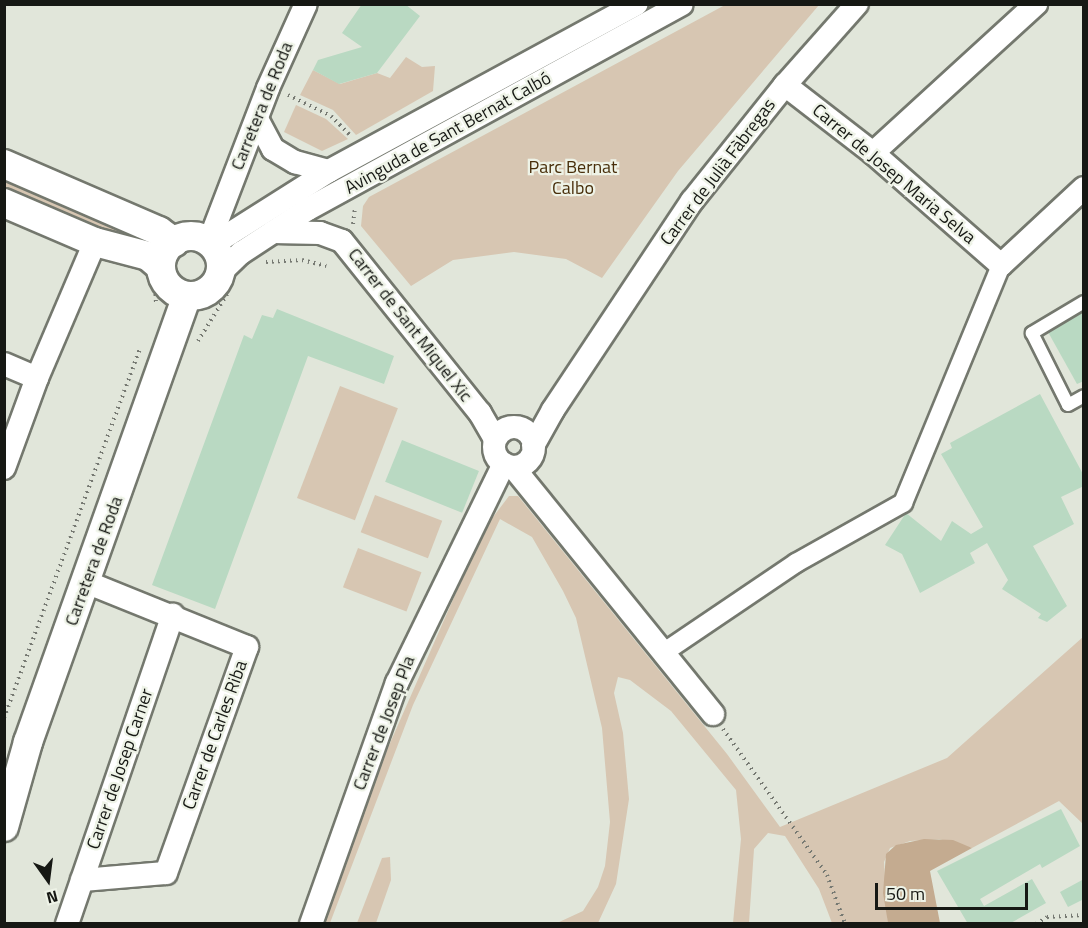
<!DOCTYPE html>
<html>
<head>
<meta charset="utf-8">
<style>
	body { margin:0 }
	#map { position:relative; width:1088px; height:928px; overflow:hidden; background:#e1e6da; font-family:"Titillium Web",sans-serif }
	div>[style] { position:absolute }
	.green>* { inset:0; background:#d7c6b2; transform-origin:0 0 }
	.forest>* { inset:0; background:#c4ab90 }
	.building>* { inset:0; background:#b9d9c2; transform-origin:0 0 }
	.path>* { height:4px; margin-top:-2px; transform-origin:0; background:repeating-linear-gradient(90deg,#767972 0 1.5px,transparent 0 6px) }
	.roads { filter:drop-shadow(2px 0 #74786e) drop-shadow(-2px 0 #74786e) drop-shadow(0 2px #74786e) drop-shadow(0 -2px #74786e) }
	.service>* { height:12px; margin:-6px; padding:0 6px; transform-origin:6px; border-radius:6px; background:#fff }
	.pedestrian>* { height:18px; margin:-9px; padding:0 9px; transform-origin:9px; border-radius:9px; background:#fff }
	.minor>* { height:22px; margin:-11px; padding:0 11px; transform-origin:11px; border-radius:11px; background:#fff }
	.minor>.ring { margin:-11px; padding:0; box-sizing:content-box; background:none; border:22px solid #fff; border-radius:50% }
	.tertiary>* { height:28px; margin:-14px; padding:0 14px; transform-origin:14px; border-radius:14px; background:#fff }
	.tertiary>.ring { margin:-14px; padding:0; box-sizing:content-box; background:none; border:28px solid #fff; border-radius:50% }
	span { translate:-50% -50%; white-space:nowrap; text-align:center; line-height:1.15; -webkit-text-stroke:4.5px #eef3e7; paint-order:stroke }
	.street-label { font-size:18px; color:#161814 }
	.park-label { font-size:18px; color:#482e0a }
	.frame { position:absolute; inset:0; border:6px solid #161814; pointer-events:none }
	.north { position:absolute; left:18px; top:850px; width:60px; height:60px; -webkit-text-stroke:4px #eef3e7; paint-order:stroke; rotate:166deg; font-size:16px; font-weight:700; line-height:24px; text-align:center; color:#161814 }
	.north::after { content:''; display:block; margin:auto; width:21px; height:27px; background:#161814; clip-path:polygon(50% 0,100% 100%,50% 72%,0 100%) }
	.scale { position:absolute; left:875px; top:883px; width:153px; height:27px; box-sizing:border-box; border:3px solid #161814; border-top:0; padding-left:8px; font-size:18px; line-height:21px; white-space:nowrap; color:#161814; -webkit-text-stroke:4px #eef3e7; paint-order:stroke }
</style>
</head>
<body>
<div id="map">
	<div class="green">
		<i style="clip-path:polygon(725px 5px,819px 5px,678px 171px,602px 278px,566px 259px,514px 252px,453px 260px,411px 286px,361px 226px,363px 206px,369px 197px)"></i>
		<i style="clip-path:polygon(406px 57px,422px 67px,435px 66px,433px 91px,356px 135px,333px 110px,300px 95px,313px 70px,340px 84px,377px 73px,390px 78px)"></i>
		<i style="clip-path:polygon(296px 105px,326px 119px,348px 139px,322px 151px,284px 132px)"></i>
		<i style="left:4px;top:175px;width:149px;height:14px;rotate:23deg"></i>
		<i style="left:340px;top:386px;width:62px;height:120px;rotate:21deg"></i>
		<i style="left:375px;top:495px;width:72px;height:40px;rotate:21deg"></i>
		<i style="clip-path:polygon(509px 496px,518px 496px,727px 754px,780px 827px,947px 758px,1083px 637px,1083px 824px,1059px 801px,972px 848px,939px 839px,910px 841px,890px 848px,884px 862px,888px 923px,832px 923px,819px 889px,785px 836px,768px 833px,754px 849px,749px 923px,733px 923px,741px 839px,736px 790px,671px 711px,630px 680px,618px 677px,614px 693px,623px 733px,629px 799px,616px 884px,598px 923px,557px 923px,583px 911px,598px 887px,605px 866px,610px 822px,602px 728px,576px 618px,563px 591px,532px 537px,500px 519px,413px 705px,330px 923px,323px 924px,387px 750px,484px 529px)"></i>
		<i style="left:358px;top:548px;width:68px;height:42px;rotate:21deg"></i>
		<i style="clip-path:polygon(390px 857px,391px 880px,376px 923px,357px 923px,382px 858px)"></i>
	</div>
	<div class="forest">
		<i style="clip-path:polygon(924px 839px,953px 840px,972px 848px,930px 871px,940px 923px,888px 923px,883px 893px,886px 854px,896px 845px)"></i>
	</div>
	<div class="building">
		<i style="clip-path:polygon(362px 4px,405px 4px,420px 16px,377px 73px,339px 84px,313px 70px,318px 60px,362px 47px,342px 33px)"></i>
		<i style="clip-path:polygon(277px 309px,394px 356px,384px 384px,308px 356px,215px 609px,152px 585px,244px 335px,252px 339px,262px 315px,273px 318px)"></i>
		<i style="clip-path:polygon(1084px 312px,1084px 381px,1077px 384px,1048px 332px)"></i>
		<i style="clip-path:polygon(1040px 394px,1084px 476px,1084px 486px,1061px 497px,1074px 524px,1033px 546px,1067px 606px,1047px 622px,1038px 618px,1041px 614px,1002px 589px,1008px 580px,987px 543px,970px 553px,975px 563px,920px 593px,902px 554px,885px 545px,906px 513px,941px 541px,952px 521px,971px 534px,983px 527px,941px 454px,952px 448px,950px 443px)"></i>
		<i style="left:402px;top:440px;width:83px;height:45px;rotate:22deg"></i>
		<i style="clip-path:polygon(1061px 809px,1080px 846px,1042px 868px,1040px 864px,980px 899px,984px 906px,1032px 879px,1046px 903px,1009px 924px,968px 924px,937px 871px)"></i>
		<i style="clip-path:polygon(1084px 879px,1084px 903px,1082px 900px,1068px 907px,1060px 892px)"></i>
	</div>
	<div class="path">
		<i style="left:288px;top:95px;width:48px;rotate:26deg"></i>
		<i style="left:331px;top:116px;width:28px;rotate:45deg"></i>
		<i style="left:353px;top:224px;width:16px;rotate:-83deg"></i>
		<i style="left:266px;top:262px;width:36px;rotate:-3deg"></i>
		<i style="left:302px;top:260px;width:25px;rotate:14deg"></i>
		<i style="left:155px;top:288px;width:16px;rotate:86deg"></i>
		<i style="left:211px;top:304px;width:16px;rotate:-52deg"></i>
		<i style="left:198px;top:341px;width:59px;rotate:-58.2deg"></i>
		<i style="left:4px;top:718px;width:394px;rotate:-69.8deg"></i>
		<i style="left:723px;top:729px;width:179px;rotate:54.5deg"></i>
		<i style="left:827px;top:875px;width:52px;rotate:69.8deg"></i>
		<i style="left:1036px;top:924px;width:13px;rotate:-32deg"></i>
		<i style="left:1047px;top:917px;width:37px;rotate:-3deg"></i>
	</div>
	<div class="roads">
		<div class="service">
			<i style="left:1084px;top:302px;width:61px;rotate:149.2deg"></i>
			<i style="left:1032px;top:333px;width:80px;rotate:63.4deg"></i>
			<i style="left:1068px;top:405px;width:18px;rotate:-29deg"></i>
		</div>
		<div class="pedestrian">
			<i style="left:663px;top:653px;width:161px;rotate:-34.1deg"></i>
			<i style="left:796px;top:563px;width:123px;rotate:-29.3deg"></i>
			<i style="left:903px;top:503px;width:257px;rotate:-67.6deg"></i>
		</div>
		<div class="minor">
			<i style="left:785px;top:85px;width:111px;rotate:37.7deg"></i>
			<i style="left:873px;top:153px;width:170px;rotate:41.2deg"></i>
			<i style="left:1001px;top:265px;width:113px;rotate:-42.9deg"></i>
			<i style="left:257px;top:119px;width:34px;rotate:62deg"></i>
			<i style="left:273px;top:149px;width:26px;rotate:31deg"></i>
			<i style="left:295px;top:162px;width:35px;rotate:15deg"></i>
			<i style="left:873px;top:153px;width:221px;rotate:-42.4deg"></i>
			<i style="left:273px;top:232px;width:47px;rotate:1.2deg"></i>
			<i style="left:320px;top:233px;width:23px;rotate:20deg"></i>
			<i style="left:342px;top:241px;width:221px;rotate:51.3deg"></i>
			<i style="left:480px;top:413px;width:30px;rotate:60deg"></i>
			<i style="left:209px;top:242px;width:165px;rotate:-69deg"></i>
			<i style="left:268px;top:88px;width:92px;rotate:-65.7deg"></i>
			<i style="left:212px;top:245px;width:138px;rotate:-32.3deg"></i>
			<i style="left:329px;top:171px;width:350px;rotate:-28.5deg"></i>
			<i style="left:221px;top:272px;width:28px;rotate:-44deg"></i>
			<i style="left:241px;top:253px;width:80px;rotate:-33.3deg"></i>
			<i style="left:308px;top:209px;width:426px;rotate:-28.7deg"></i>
			<i style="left:4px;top:364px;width:36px;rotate:23deg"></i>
			<i class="ring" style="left:494px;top:427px;width:18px;height:18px"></i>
			<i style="left:533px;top:446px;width:41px;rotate:-60.9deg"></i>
			<i style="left:553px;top:410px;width:251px;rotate:-56.4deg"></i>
			<i style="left:692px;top:201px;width:149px;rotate:-51.3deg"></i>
			<i style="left:785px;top:85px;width:108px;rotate:-48.4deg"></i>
			<i style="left:513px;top:467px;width:318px;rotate:51deg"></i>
			<i style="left:4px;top:468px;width:96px;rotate:-69.9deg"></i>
			<i style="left:37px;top:378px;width:148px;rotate:-66.9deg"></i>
			<i style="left:82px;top:880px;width:84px;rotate:-4.8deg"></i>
			<i style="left:166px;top:873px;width:240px;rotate:-70.3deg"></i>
			<i style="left:247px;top:647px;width:174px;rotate:-158deg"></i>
			<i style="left:67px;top:924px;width:327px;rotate:-71.1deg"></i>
			<i style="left:311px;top:924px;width:256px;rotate:-70.4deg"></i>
			<i style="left:397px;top:683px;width:244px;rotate:-64deg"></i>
		</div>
		<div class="tertiary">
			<i style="left:4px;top:164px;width:169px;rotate:23.4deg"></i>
			<i style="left:159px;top:231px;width:19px;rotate:36deg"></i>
			<i style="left:4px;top:203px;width:99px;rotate:23.2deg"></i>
			<i style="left:95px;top:242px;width:55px;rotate:14.8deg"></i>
			<i style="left:148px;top:256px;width:17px;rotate:40deg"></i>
			<i class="ring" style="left:161px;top:236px;width:32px;height:32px"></i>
			<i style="left:4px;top:827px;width:88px;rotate:-74.2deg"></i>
			<i style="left:28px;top:742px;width:473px;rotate:-70.4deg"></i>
		</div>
	</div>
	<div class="street-label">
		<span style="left:262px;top:106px;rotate:-68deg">Carretera de Roda</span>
		<span style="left:448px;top:133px;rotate:-29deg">Avinguda de Sant Bernat Calbó</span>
		<span style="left:718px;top:172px;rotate:-53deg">Carrer de Julià Fàbregas</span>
		<span style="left:894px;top:174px;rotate:40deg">Carrer de Josep Maria Selva</span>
		<span style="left:410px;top:325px;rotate:52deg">Carrer de Sant Miquel Xic</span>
		<span style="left:94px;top:561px;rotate:-70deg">Carretera de Roda</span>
		<span style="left:384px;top:723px;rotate:-69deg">Carrer de Josep Pla</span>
		<span style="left:215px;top:735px;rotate:-70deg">Carrer de Carles Riba</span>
		<span style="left:120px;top:769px;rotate:-71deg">Carrer de Josep Carner</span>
	</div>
	<div class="park-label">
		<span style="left:573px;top:178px">Parc Bernat<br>Calbo</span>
	</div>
	<div class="frame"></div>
	<div class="north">N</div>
	<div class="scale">50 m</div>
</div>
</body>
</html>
